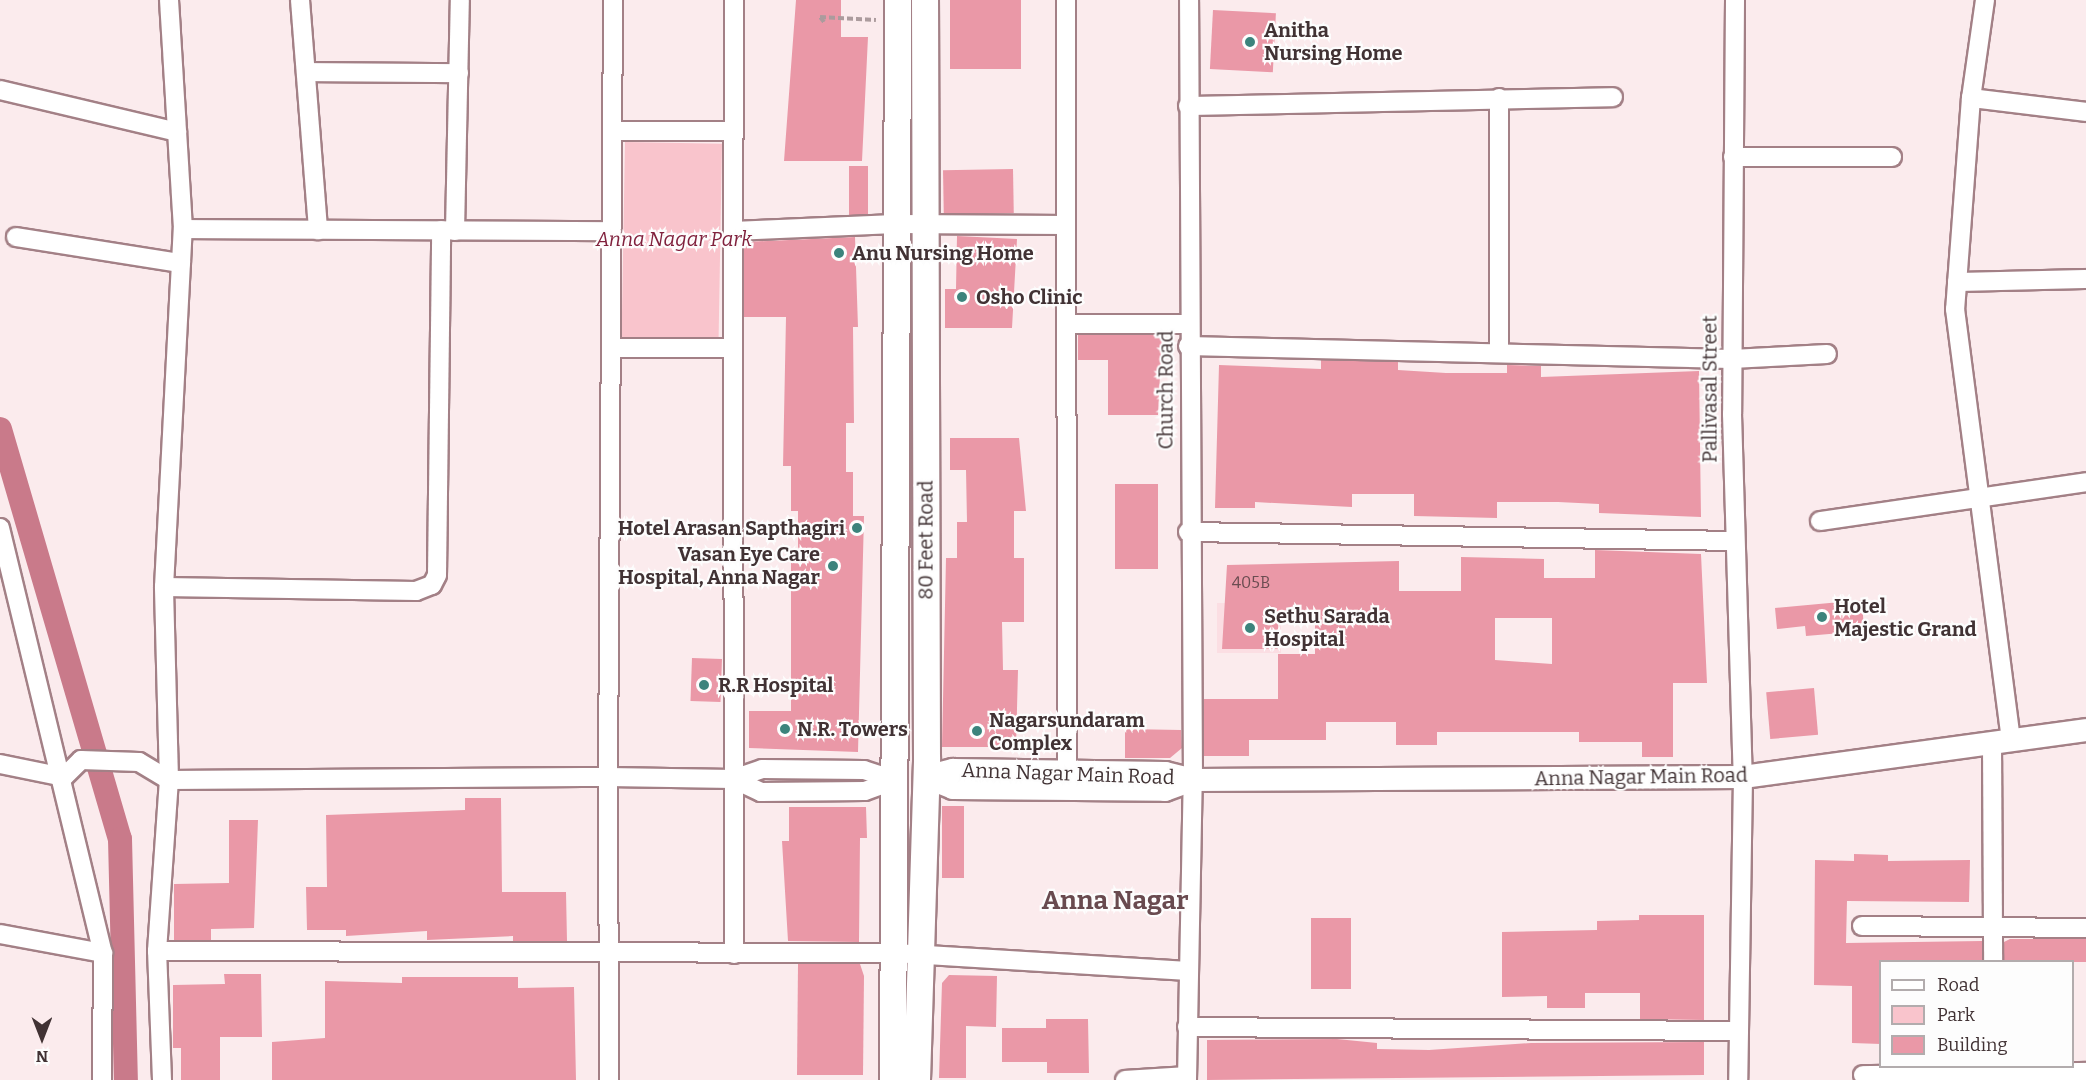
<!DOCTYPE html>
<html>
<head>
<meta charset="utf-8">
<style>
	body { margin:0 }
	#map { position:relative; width:2086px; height:1080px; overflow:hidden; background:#fbebed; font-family:Bitter,serif }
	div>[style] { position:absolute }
	.built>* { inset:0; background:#fbdee3; transform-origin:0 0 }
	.green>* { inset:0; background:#f9c4cc; transform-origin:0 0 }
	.canal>* { height:24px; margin:-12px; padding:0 12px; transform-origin:12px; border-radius:12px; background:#c97a8a }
	.building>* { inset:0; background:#ea98a7; transform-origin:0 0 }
	.path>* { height:4px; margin-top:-2px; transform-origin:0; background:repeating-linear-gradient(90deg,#ab9b9d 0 6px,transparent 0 9px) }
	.roads { filter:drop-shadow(2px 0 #a38086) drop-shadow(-2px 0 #a38086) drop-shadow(0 2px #a38086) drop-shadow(0 -2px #a38086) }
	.minor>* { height:18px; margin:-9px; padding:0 9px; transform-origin:9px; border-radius:9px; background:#fff }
	.tertiary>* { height:22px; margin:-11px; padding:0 11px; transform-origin:11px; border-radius:11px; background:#fff }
	.secondary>* { height:26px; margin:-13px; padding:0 13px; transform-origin:13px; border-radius:13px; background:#fff }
	.dots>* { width:16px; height:16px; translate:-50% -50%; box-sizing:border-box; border:3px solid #fdfdfd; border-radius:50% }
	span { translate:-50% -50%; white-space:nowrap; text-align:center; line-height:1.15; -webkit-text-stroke:4.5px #fdfdfd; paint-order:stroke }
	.number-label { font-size:16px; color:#6b4c51 }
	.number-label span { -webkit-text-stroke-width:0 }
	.poi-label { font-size:20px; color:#413234; font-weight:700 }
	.left { translate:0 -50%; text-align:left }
	.right { translate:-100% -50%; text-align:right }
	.park-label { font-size:20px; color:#80213d; font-style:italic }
	.street-label { font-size:20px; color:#413234 }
	.district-label { font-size:26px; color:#694a4f; font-weight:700 }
	.legend { position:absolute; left:1879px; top:960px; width:195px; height:108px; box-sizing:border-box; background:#fdfdfd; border:2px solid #b2acad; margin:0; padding:8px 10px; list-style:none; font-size:18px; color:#413234 }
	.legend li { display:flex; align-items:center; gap:12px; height:30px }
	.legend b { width:30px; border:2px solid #b2acad }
	.north { position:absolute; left:12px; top:1008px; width:60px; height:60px; -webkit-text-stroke:4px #fdfdfd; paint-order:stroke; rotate:180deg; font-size:16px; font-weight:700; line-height:24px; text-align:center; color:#413234 }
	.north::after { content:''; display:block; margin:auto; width:21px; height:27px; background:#413234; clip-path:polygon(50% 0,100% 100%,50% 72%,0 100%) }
</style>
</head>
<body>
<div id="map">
	<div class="built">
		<i style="left:1217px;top:603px;width:64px;height:50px"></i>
	</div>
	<div class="green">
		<i style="left:625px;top:142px;width:97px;height:197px;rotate:1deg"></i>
	</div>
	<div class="canal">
		<i style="left:0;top:429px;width:427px;rotate:73.7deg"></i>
		<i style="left:120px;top:839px;width:241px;rotate:88.6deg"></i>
	</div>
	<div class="building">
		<i style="clip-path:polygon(796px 0,841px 0,841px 37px,868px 37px,862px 161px,784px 161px)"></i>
		<i style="left:950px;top:0;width:71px;height:69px"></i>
		<i style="left:1213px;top:10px;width:63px;height:59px;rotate:3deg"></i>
		<i style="left:849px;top:166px;width:19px;height:49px"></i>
		<i style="left:1013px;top:169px;width:44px;height:70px;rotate:89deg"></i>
		<i style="clip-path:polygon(957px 236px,1017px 239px,1012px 328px,945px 328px,945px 289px,956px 289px)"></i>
		<i style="clip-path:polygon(855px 237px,858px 327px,853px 327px,854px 423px,846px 423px,846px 472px,853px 472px,853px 516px,864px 516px,858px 752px,749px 748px,749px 711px,791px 711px,791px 562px,798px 562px,798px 511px,791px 511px,791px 466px,783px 466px,786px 317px,744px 317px,744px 242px)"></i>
		<i style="clip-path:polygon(1078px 335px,1162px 335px,1158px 415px,1108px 415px,1108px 360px,1078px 360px)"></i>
		<i style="clip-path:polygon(1321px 360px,1398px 362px,1398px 370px,1446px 373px,1507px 373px,1507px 365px,1541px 366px,1541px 377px,1699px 371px,1701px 517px,1599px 513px,1599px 504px,1558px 502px,1497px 502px,1497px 518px,1414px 516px,1414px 494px,1352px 494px,1352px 507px,1255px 502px,1255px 508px,1215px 508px,1219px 365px,1321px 369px)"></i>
		<i style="clip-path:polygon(950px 438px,1019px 438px,1026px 511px,1014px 511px,1014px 558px,1024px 558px,1024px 622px,1002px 622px,1003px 670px,1018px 670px,1016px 747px,942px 747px,946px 558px,957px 558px,957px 522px,967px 522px,966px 470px,950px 470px)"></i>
		<i style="left:1115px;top:484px;width:43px;height:85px"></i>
		<i style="clip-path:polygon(evenodd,1595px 550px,1701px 554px,1707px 683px,1673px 683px,1673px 757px,1642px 757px,1642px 742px,1579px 742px,1579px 732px,1437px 732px,1437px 745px,1396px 745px,1396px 722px,1326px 722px,1326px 740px,1249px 740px,1249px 756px,1204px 756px,1204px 699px,1278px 699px,1278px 654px,1315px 654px,1315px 616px,1278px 616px,1278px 649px,1222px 649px,1227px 565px,1399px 561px,1399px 591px,1461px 591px,1461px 557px,1544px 559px,1544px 578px,1595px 578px,1595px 550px,1495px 618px,1552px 618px,1552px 664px,1495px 660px,1495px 618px)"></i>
		<i style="clip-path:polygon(1862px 600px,1864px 631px,1806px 636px,1805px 626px,1777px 629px,1775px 608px)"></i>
		<i style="left:692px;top:658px;width:30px;height:43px;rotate:2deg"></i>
		<i style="left:1814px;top:688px;width:47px;height:48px;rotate:85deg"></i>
		<i style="clip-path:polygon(1125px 729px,1181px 730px,1182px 748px,1170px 758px,1125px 758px)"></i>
		<i style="clip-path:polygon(465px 798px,501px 798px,502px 892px,566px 892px,567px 941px,513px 941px,513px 936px,427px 940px,427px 931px,346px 936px,346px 930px,307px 930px,306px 887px,327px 887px,326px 815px,465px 810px)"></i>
		<i style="left:942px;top:806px;width:22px;height:72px"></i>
		<i style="clip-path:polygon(789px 807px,866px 807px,867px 838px,860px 838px,859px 942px,788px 941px,782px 841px,789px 841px)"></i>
		<i style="clip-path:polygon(229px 820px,258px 820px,254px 928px,211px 929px,211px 940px,174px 940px,174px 884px,229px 883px)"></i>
		<i style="clip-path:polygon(1854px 854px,1888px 855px,1888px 861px,1970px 860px,1969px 902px,1847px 901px,1846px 943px,1982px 941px,1982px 962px,1881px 962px,1881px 1044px,1852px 1043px,1852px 986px,1814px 985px,1815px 860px,1854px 861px)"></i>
		<i style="clip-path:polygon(1639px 915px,1704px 915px,1704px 1020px,1640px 1019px,1640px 993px,1585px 993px,1585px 1008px,1547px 1008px,1547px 996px,1502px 997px,1502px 932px,1597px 930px,1597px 921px,1639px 920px)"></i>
		<i style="left:1311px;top:918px;width:40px;height:71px"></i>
		<i style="clip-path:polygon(2010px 939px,2086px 939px,2086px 962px,2004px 962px,2004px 942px)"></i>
		<i style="clip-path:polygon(798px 964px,860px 964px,864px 976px,863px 1075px,797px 1075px)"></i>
		<i style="clip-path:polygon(224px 974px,261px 974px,262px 1037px,220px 1037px,220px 1080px,181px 1080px,181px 1048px,173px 1048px,173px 985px,225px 984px)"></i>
		<i style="clip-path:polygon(949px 975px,997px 976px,996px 1027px,966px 1026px,966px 1078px,939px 1078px,942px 983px)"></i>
		<i style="clip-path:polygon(402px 977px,518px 977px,518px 988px,574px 987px,576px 1080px,272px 1080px,272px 1042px,325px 1038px,325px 981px,402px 983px)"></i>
		<i style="clip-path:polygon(1046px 1019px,1088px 1019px,1089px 1073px,1047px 1073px,1047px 1062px,1002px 1062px,1002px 1028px,1046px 1028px)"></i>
		<i style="clip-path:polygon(1337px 1039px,1377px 1043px,1377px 1049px,1429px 1050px,1531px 1043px,1704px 1042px,1704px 1075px,1207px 1080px,1207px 1040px)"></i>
	</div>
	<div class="path">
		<i style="left:824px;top:22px;width:6px;rotate:-129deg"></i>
		<i style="left:820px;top:17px;width:56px;rotate:3.1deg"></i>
	</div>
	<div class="roads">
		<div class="minor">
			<i style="left:169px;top:0;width:229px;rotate:86.5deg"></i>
			<i style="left:300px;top:0;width:231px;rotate:85.5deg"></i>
			<i style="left:613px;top:0;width:777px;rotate:90.37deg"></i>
			<i style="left:608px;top:777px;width:125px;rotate:0.9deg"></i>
			<i style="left:733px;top:779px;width:31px;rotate:-19deg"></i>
			<i style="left:762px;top:769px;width:102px;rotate:0.6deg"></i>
			<i style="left:864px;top:770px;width:33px;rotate:18deg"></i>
			<i style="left:895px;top:780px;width:32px;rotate:160deg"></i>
			<i style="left:865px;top:791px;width:104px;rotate:179.4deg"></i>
			<i style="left:761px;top:792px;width:31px;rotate:-155deg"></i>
			<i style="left:734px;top:0;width:231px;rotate:90.2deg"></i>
			<i style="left:733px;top:231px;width:162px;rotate:-2.5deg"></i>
			<i style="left:895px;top:224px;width:171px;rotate:0.3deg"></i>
			<i style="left:1066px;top:0;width:773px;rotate:89.93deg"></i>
			<i style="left:1735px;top:0;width:414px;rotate:90.4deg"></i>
			<i style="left:1732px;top:414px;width:363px;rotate:88.3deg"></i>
			<i style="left:1743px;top:777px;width:303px;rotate:90.9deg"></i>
			<i style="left:1985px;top:0;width:99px;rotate:98.1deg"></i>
			<i style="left:1971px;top:98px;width:212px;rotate:94.3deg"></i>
			<i style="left:1955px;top:309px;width:435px;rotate:82.6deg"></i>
			<i style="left:306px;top:72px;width:153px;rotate:0.4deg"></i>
			<i style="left:0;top:90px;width:182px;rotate:13.3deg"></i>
			<i style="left:1499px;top:98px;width:255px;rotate:90deg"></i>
			<i style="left:1971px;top:98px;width:116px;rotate:6.9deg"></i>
			<i style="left:1188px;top:106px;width:425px;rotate:-1.2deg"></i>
			<i style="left:612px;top:131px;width:122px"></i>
			<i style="left:1733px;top:157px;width:159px"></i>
			<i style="left:455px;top:231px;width:231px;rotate:-88.8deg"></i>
			<i style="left:733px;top:231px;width:723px;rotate:89.92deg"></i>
			<i style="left:16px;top:237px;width:167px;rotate:9deg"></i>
			<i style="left:1957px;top:282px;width:129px;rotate:-1.3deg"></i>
			<i style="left:1066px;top:324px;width:122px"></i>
			<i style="left:1188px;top:346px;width:544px;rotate:1.37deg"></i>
			<i style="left:1732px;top:359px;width:95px;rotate:-3deg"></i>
			<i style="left:612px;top:348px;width:120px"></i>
			<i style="left:1820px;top:521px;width:269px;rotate:-8.3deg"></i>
			<i style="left:0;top:528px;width:437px;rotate:76.4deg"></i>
			<i style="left:103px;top:953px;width:127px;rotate:90.5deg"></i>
			<i style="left:1188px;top:532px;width:547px;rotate:0.94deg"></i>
			<i style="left:164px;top:587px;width:252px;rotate:0.9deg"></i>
			<i style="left:416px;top:591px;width:17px;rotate:-21deg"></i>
			<i style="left:432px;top:585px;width:11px;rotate:-63deg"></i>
			<i style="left:437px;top:575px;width:345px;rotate:-89.3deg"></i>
			<i style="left:1992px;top:742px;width:220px;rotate:89.7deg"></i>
			<i style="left:0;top:764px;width:65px;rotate:11.5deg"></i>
			<i style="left:64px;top:777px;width:24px;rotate:-45deg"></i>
			<i style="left:81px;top:760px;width:58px;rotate:2deg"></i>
			<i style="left:139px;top:762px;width:35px;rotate:31deg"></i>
			<i style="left:169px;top:780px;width:439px;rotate:-0.4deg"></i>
			<i style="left:608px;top:777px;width:303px;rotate:89.8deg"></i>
			<i style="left:1862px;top:926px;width:224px;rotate:0.5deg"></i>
			<i style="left:0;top:934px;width:105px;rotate:10.5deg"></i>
			<i style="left:157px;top:951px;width:738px;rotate:0.16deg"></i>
			<i style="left:895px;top:953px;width:293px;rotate:3.5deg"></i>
			<i style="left:1187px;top:1027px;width:552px;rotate:0.42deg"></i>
			<i style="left:1863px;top:1075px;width:223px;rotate:-0.8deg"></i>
			<i style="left:162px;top:1080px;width:129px;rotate:-92.2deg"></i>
			<i style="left:157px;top:951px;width:171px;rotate:-86deg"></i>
			<i style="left:169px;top:780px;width:193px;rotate:-91.5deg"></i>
			<i style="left:164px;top:587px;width:359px;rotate:-87deg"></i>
			<i style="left:183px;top:229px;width:429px;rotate:0.3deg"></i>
			<i style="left:1125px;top:1080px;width:62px;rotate:-3.7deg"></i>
			<i style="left:1187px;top:1080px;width:300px;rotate:-88.9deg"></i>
			<i style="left:1193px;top:780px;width:780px;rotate:-90.29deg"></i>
		</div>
		<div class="tertiary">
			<i style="left:926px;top:777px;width:28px;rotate:-15deg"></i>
			<i style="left:953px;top:770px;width:212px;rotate:0.8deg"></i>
			<i style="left:1165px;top:773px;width:29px;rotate:14deg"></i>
			<i style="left:1193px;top:780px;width:550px;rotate:-0.31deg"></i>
			<i style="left:1743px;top:777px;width:346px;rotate:-7.8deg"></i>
			<i style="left:926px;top:777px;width:29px;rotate:22deg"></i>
			<i style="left:953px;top:788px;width:212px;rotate:0.5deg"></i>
			<i style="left:1165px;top:790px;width:30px;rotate:-20deg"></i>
		</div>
		<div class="secondary">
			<i style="left:893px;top:1080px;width:1080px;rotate:-89.73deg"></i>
			<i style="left:917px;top:1080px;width:322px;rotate:-88.2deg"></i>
			<i style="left:927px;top:758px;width:758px;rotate:-90.15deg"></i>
		</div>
	</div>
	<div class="dots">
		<i style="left:1250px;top:42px;background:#3c837c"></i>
		<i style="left:839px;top:253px;background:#3c837c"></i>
		<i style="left:962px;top:297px;background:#3c837c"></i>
		<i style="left:857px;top:528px;background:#3c837c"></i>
		<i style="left:833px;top:566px;background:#3c837c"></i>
		<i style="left:1822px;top:617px;background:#3c837c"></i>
		<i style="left:1250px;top:628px;background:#3c837c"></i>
		<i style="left:704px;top:685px;background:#3c837c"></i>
		<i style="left:785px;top:729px;background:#3c837c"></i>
		<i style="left:977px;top:731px;background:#3c837c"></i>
	</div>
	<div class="number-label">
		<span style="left:1251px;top:583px">405B</span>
	</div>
	<div class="poi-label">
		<span class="left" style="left:1264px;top:42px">Anitha<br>Nursing Home</span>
		<span class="left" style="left:852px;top:253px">Anu Nursing Home</span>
		<span class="left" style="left:976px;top:297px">Osho Clinic</span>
		<span class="right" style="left:845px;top:528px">Hotel Arasan Sapthagiri</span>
		<span class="right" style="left:820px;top:566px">Vasan Eye Care<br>Hospital, Anna Nagar</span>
		<span class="left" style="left:1834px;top:618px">Hotel<br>Majestic Grand</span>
		<span class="left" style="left:1264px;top:628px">Sethu Sarada<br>Hospital</span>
		<span class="left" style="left:718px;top:685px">R.R Hospital</span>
		<span class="left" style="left:989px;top:732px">Nagarsundaram<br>Complex</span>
		<span class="left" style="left:797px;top:729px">N.R. Towers</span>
	</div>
	<div class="park-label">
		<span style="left:674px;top:239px">Anna Nagar Park</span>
	</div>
	<div class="street-label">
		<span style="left:1710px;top:389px;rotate:-90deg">Pallivasal Street</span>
		<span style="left:1166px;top:390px;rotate:-90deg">Church Road</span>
		<span style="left:926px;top:540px;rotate:-90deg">80 Feet Road</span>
		<span style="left:1068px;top:774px;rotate:2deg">Anna Nagar Main Road</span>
		<span style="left:1641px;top:777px;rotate:-1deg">Anna Nagar Main Road</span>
	</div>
	<div class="district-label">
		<span style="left:1115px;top:901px">Anna Nagar</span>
	</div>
	<ul class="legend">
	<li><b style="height:8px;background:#fff"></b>Road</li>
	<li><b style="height:16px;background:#f9c4cc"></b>Park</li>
	<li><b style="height:16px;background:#ea98a7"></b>Building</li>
	</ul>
	<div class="north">N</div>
</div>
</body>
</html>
